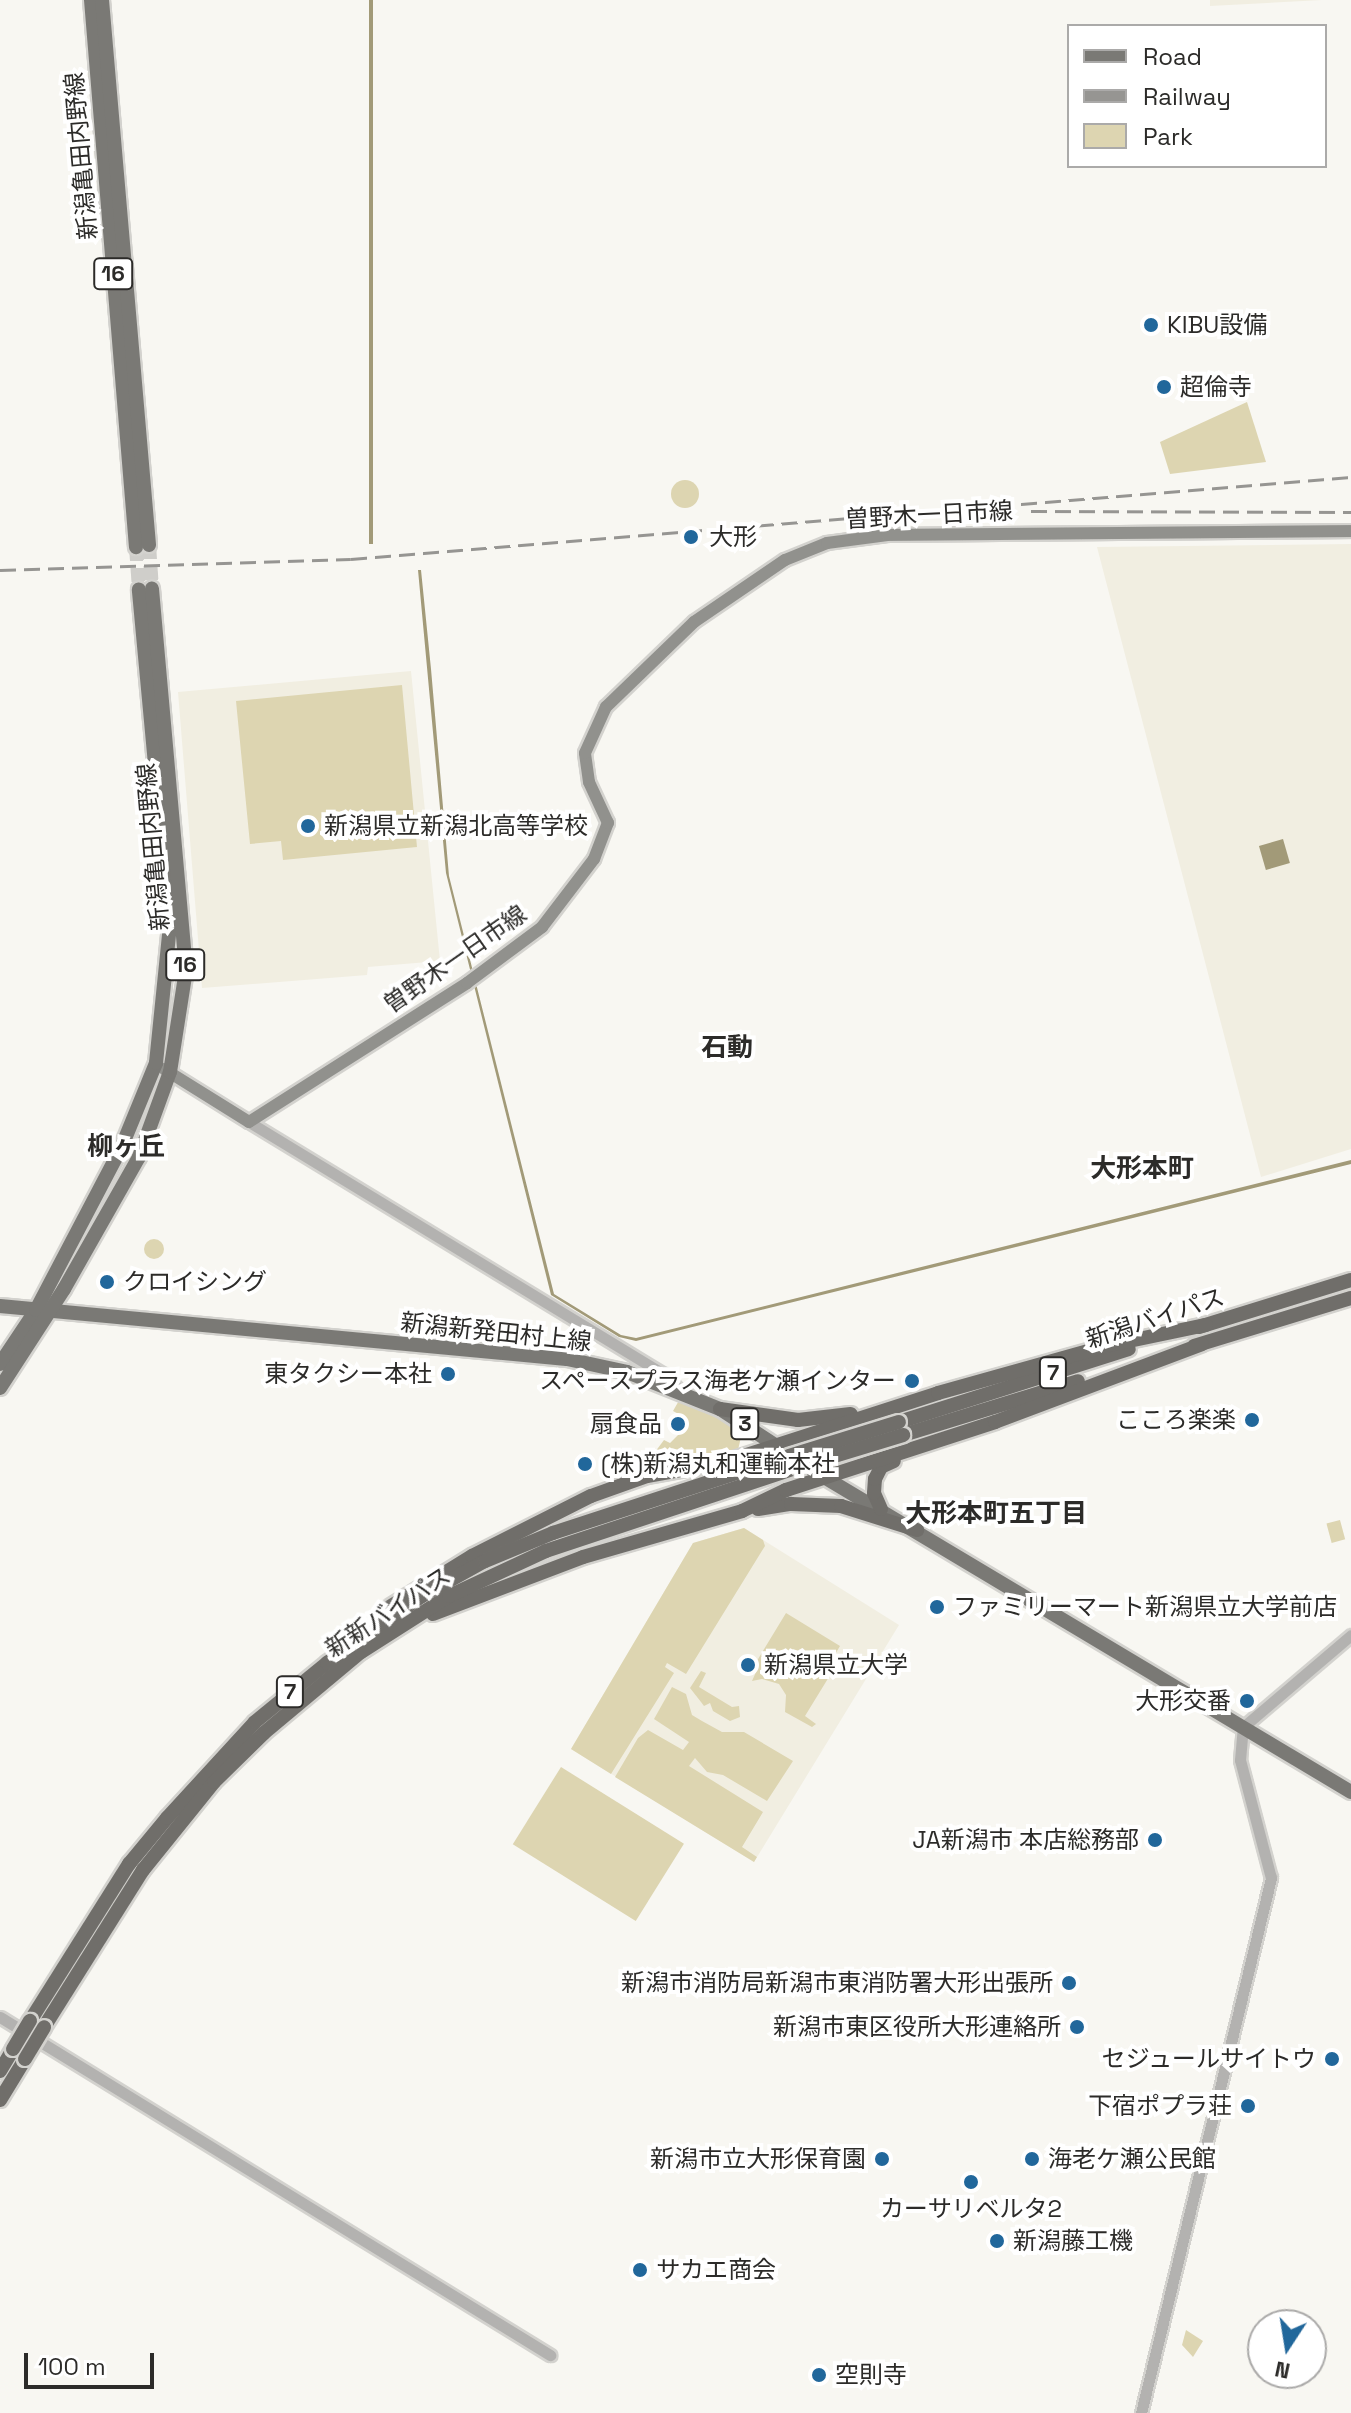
<!DOCTYPE html>
<html>
<head>
<meta charset="utf-8">
<style>
	body { margin:0 }
	#map { position:relative; width:1351px; height:2413px; overflow:hidden; background:#f8f7f2; font-family:"Space Grotesk","Noto Sans JP",sans-serif }
	div>[style] { position:absolute }
	.built>* { inset:0; background:#f1eee1 }
	.green>* { inset:0; background:#ddd5b1; transform-origin:0 0 }
	.round { border-radius:50% }
	.water>* { inset:0; background:#a29a78; transform-origin:0 0 }
	.primary-tunnel>* { height:14px; margin-top:-7px; transform-origin:0; background:repeating-linear-gradient(90deg,#cfceca 0 14px,transparent 0 21px) }
	.roads { filter:drop-shadow(2px 0 #d3d2ce) drop-shadow(-2px 0 #d3d2ce) drop-shadow(0 2px #d3d2ce) drop-shadow(0 -2px #d3d2ce) }
	.tertiary>* { height:11px; margin:-5.5px; padding:0 5.5px; transform-origin:5.5px; border-radius:5.5px; background:#b3b2b0 }
	.secondary>* { height:12px; margin:-6px; padding:0 6px; transform-origin:6px; border-radius:6px; background:#91918d }
	.primary>* { height:14px; margin:-7px; padding:0 7px; transform-origin:7px; border-radius:7px; background:#7a7975 }
	.trunk>* { height:14px; margin:-7px; padding:0 7px; transform-origin:7px; border-radius:7px; background:#706e6a }
	.rail>* { height:3px; margin-top:-1.5px; transform-origin:0; background:repeating-linear-gradient(90deg,#969592 0 16px,transparent 0 24px) }
	.bridges { filter:drop-shadow(2px 0 #d3d2ce) drop-shadow(-2px 0 #d3d2ce) drop-shadow(0 2px #d3d2ce) drop-shadow(0 -2px #d3d2ce) }
	.trunk-bridge>* { height:14px; margin:-7px; padding:0 7px; transform-origin:7px; border-radius:7px; background:#706e6a }
	.dots>* { width:22px; height:22px; translate:-50% -50%; box-sizing:border-box; border:4px solid #fff; border-radius:50% }
	span { translate:-50% -50%; white-space:nowrap; text-align:center; line-height:1.15; -webkit-text-stroke:8px #fff; paint-order:stroke }
	.shield-label span { padding:2px 6px; background:#fff; border:2px solid; border-radius:6px; -webkit-text-stroke-width:0 }
	.shield-label { font-size:22px; color:#2c2b29; font-weight:700 }
	.street-label { font-size:24px; color:#2c2b29 }
	.poi-label { font-size:24px; color:#2c2b29 }
	.left { translate:0 -50%; text-align:left }
	.right { translate:-100% -50%; text-align:right }
	.neighbourhood-label { font-size:26px; color:#2c2b29; font-weight:700 }
	.legend { position:absolute; left:1067px; top:24px; width:260px; height:144px; box-sizing:border-box; background:#fff; border:2px solid #abaaa9; margin:0; padding:10px 14px; list-style:none; font-size:24px; color:#2c2b29 }
	.legend li { display:flex; align-items:center; gap:16px; height:40px }
	.legend b { width:40px; border:2px solid #abaaa9 }
	.north { position:absolute; left:1247px; top:2309px; width:80px; height:80px; box-sizing:border-box; background:#fff; border:2px solid #abaaa9; border-radius:50%; rotate:192deg; font-size:22px; font-weight:700; line-height:32px; text-align:center; color:#2c2b29 }
	.north::after { content:''; display:block; margin:auto; width:28px; height:36px; background:#21679b; clip-path:polygon(50% 0,100% 100%,50% 72%,0 100%) }
	.scale { position:absolute; left:24px; top:2353px; width:130px; height:36px; box-sizing:border-box; border:4px solid #2c2b29; border-top:0; padding-left:10px; font-size:24px; line-height:28px; white-space:nowrap; color:#2c2b29; -webkit-text-stroke:6px #fff; paint-order:stroke }
</style>
</head>
<body>
<div id="map">
	<div class="built">
		<i style="clip-path:polygon(1210px 0,1322px 0,1210px 6px)"></i>
		<i style="clip-path:polygon(1351px 544px,1351px 1149px,1261px 1177px,1097px 547px)"></i>
		<i style="clip-path:polygon(411px 671px,440px 961px,368px 967px,367px 975px,202px 988px,178px 692px)"></i>
		<i style="clip-path:polygon(744px 1528px,899px 1625px,754px 1862px,571px 1749px,693px 1543px)"></i>
	</div>
	<div class="green">
		<i style="clip-path:polygon(1247px 402px,1266px 462px,1170px 474px,1160px 442px)"></i>
		<i class="round" style="left:671px;top:480px;width:28px;height:28px"></i>
		<i style="clip-path:polygon(402px 685px,417px 847px,283px 860px,281px 841px,250px 844px,236px 701px)"></i>
		<i class="round" style="left:144px;top:1239px;width:20px;height:20px"></i>
		<i style="clip-path:polygon(681px 1397px,733px 1425px,741px 1437px,738px 1450px,732px 1455px,670px 1469px,652px 1456px,664px 1440px,670px 1443px,683px 1430px,684px 1417px,673px 1411px)"></i>
		<i style="left:1340px;top:1520px;width:20px;height:14px;rotate:75deg"></i>
		<i style="clip-path:polygon(744px 1528px,763px 1540px,765px 1546px,686px 1674px,667px 1663px,665px 1667px,674px 1673px,611px 1774px,571px 1749px,693px 1543px)"></i>
		<i style="clip-path:polygon(786px 1613px,840px 1646px,827px 1668px,832px 1672px,805px 1716px,816px 1724px,812px 1727px,785px 1712px,786px 1695px,779px 1684px,762px 1679px,752px 1681px,756px 1672px,752px 1669px)"></i>
		<i style="clip-path:polygon(701px 1671px,706px 1673px,699px 1687px,732px 1707px,739px 1706px,740px 1717px,730px 1721px,713px 1711px,710px 1703px,704px 1706px,701px 1702px,690px 1688px)"></i>
		<i style="clip-path:polygon(672px 1687px,686px 1694px,692px 1715px,702px 1721px,722px 1732px,744px 1732px,793px 1761px,767px 1801px,723px 1775px,707px 1772px,695px 1758px,689px 1766px,763px 1812px,742px 1847px,757px 1857px,754px 1862px,615px 1777px,638px 1738px,648px 1730px,683px 1750px,689px 1742px,654px 1719px)"></i>
		<i style="left:561px;top:1767px;width:145px;height:91px;rotate:32deg"></i>
		<i style="clip-path:polygon(1186px 2330px,1203px 2341px,1193px 2357px,1182px 2345px)"></i>
	</div>
	<div class="water">
		<i style="left:369px;top:0;width:4px;height:544px"></i>
		<i style="clip-path:polygon(418px 570px,421px 570px,431px 669px,449px 876px,554px 1294px,621px 1335px,636px 1338px,1351px 1160px,1351px 1164px,636px 1341px,619px 1337px,551px 1295px,446px 873px)"></i>
		<i style="left:1283px;top:839px;width:25px;height:25px;rotate:74deg"></i>
	</div>
	<div class="primary-tunnel">
		<i style="left:149px;top:545px;width:44px;rotate:86.1deg"></i>
		<i style="left:136px;top:547px;width:42px;rotate:85.9deg"></i>
	</div>
	<div class="roads">
		<div class="tertiary">
			<i style="left:249px;top:1122px;width:486px;rotate:31.3deg"></i>
			<i style="left:664px;top:1374px;width:26px;rotate:47deg"></i>
			<i style="left:0;top:2017px;width:646px;rotate:31.57deg"></i>
			<i style="left:1141px;top:2413px;width:551px;rotate:-76.34deg"></i>
			<i style="left:1271px;top:1878px;width:122px;rotate:-104.7deg"></i>
			<i style="left:1240px;top:1760px;width:33px;rotate:-85deg"></i>
			<i style="left:1243px;top:1727px;width:142px;rotate:-40.4deg"></i>
		</div>
		<div class="secondary">
			<i style="left:164px;top:1069px;width:100px;rotate:31.9deg"></i>
			<i style="left:249px;top:1122px;width:259px;rotate:-32.5deg"></i>
			<i style="left:467px;top:983px;width:94px;rotate:-36.7deg"></i>
			<i style="left:542px;top:927px;width:86px;rotate:-52.6deg"></i>
			<i style="left:594px;top:859px;width:39px;rotate:-69deg"></i>
			<i style="left:608px;top:823px;width:45px;rotate:-114.9deg"></i>
			<i style="left:589px;top:782px;width:29px;rotate:-98deg"></i>
			<i style="left:585px;top:753px;width:51px;rotate:-65.5deg"></i>
			<i style="left:606px;top:707px;width:122px;rotate:-44deg"></i>
			<i style="left:694px;top:622px;width:110px;rotate:-34.3deg"></i>
			<i style="left:785px;top:560px;width:45px;rotate:-22deg"></i>
			<i style="left:827px;top:543px;width:61px;rotate:-7.6deg"></i>
			<i style="left:887px;top:535px;width:464px;rotate:-0.5deg"></i>
		</div>
		<div class="primary">
			<i style="left:91px;top:0;width:549px;rotate:85.3deg"></i>
			<i style="left:102px;top:0;width:547px;rotate:85.07deg"></i>
			<i style="left:0;top:1306px;width:569px;rotate:5.34deg"></i>
			<i style="left:567px;top:1359px;width:61px;rotate:12.2deg"></i>
			<i style="left:627px;top:1372px;width:100px;rotate:21.7deg"></i>
			<i style="left:720px;top:1409px;width:124px;rotate:33.2deg"></i>
			<i style="left:824px;top:1477px;width:614px;rotate:30.87deg"></i>
			<i style="left:0;top:1364px;width:65px;rotate:-56.3deg"></i>
			<i style="left:36px;top:1310px;width:185px;rotate:-62.3deg"></i>
			<i style="left:122px;top:1146px;width:90px;rotate:-67.7deg"></i>
			<i style="left:156px;top:1063px;width:138px;rotate:-84.2deg"></i>
			<i style="left:170px;top:926px;width:338px;rotate:-95.3deg"></i>
			<i style="left:0;top:1388px;width:118px;rotate:-57.1deg"></i>
			<i style="left:64px;top:1289px;width:152px;rotate:-60.4deg"></i>
			<i style="left:139px;top:1157px;width:90px;rotate:-70deg"></i>
			<i style="left:170px;top:1072px;width:103px;rotate:-81.1deg"></i>
			<i style="left:186px;top:970px;width:383px;rotate:-95.1deg"></i>
		</div>
		<div class="trunk">
			<i style="left:1199px;top:1327px;width:159px;rotate:-17.2deg"></i>
			<i style="left:1194px;top:1346px;width:164px;rotate:-17deg"></i>
			<i style="left:720px;top:1409px;width:79px;rotate:8deg"></i>
			<i style="left:798px;top:1420px;width:53px;rotate:-6.5deg"></i>
			<i style="left:899px;top:1422px;width:241px;rotate:-17.6deg"></i>
			<i style="left:903px;top:1435px;width:183px;rotate:-17.1deg"></i>
			<i style="left:758px;top:1509px;width:33px;rotate:-9deg"></i>
			<i style="left:791px;top:1504px;width:50px;rotate:2.3deg"></i>
			<i style="left:841px;top:1506px;width:80px;rotate:17.5deg"></i>
			<i style="left:881px;top:1509px;width:17px;rotate:-114deg"></i>
			<i style="left:874px;top:1493px;width:14px;rotate:-86deg"></i>
			<i style="left:875px;top:1479px;width:13px;rotate:-63deg"></i>
			<i style="left:881px;top:1467px;width:14px;rotate:-25deg"></i>
			<i style="left:391px;top:1606px;width:95px;rotate:-31.7deg"></i>
			<i style="left:472px;top:1556px;width:133px;rotate:-26.8deg"></i>
			<i style="left:591px;top:1496px;width:59px;rotate:-19.7deg"></i>
			<i style="left:647px;top:1476px;width:79px;rotate:-10.2deg"></i>
			<i style="left:725px;top:1462px;width:224px;rotate:-17.9deg"></i>
			<i style="left:938px;top:1393px;width:179px;rotate:-15.6deg"></i>
			<i style="left:1110px;top:1345px;width:98px;rotate:-11.8deg"></i>
			<i style="left:433px;top:1614px;width:160px;rotate:-20.8deg"></i>
			<i style="left:583px;top:1557px;width:166px;rotate:-16.1deg"></i>
			<i style="left:742px;top:1511px;width:49px;rotate:-25.5deg"></i>
			<i style="left:786px;top:1490px;width:220px;rotate:-18deg"></i>
			<i style="left:995px;top:1422px;width:221px;rotate:-20.6deg"></i>
			<i style="left:30px;top:2021px;width:186px;rotate:-57.8deg"></i>
			<i style="left:129px;top:1864px;width:60px;rotate:-50.4deg"></i>
			<i style="left:167px;top:1818px;width:130px;rotate:-47.5deg"></i>
			<i style="left:255px;top:1722px;width:93px;rotate:-39.3deg"></i>
			<i style="left:327px;top:1663px;width:116px;rotate:-35.2deg"></i>
			<i style="left:422px;top:1596px;width:72px;rotate:-29.1deg"></i>
			<i style="left:485px;top:1561px;width:74px;rotate:-22.4deg"></i>
			<i style="left:553px;top:1533px;width:248px;rotate:-18.1deg"></i>
			<i style="left:44px;top:2027px;width:186px;rotate:-57.8deg"></i>
			<i style="left:143px;top:1870px;width:113px;rotate:-51.1deg"></i>
			<i style="left:214px;top:1782px;width:70px;rotate:-44.4deg"></i>
			<i style="left:264px;top:1733px;width:126px;rotate:-39.9deg"></i>
			<i style="left:361px;top:1652px;width:104px;rotate:-32.5deg"></i>
			<i style="left:449px;top:1596px;width:107px;rotate:-24.9deg"></i>
			<i style="left:546px;top:1551px;width:266px;rotate:-18.4deg"></i>
			<i style="left:0;top:2071px;width:26px;rotate:-59deg"></i>
			<i style="left:0;top:2100px;width:48px;rotate:-58.6deg"></i>
		</div>
	</div>
	<div class="rail">
		<i style="left:1031px;top:511px;width:320px;rotate:0.2deg"></i>
		<i style="left:0;top:570px;width:351px;rotate:-1.8deg"></i>
		<i style="left:351px;top:559px;width:1003px;rotate:-4.69deg"></i>
	</div>
	<div class="bridges">
		<div class="trunk-bridge">
			<i style="left:789px;top:1456px;width:115px;rotate:-17.2deg"></i>
			<i style="left:798px;top:1467px;width:110px;rotate:-16.9deg"></i>
			<i style="left:13px;top:2049px;width:33px;rotate:-59deg"></i>
			<i style="left:25px;top:2059px;width:37px;rotate:-59deg"></i>
		</div>
	</div>
	<div class="dots">
		<i style="left:1151px;top:325px;background:#21679b"></i>
		<i style="left:1164px;top:387px;background:#21679b"></i>
		<i style="left:691px;top:537px;background:#21679b"></i>
		<i style="left:308px;top:826px;background:#21679b"></i>
		<i style="left:107px;top:1282px;background:#21679b"></i>
		<i style="left:448px;top:1374px;background:#21679b"></i>
		<i style="left:912px;top:1381px;background:#21679b"></i>
		<i style="left:1252px;top:1420px;background:#21679b"></i>
		<i style="left:678px;top:1424px;background:#21679b"></i>
		<i style="left:585px;top:1464px;background:#21679b"></i>
		<i style="left:937px;top:1607px;background:#21679b"></i>
		<i style="left:748px;top:1665px;background:#21679b"></i>
		<i style="left:1247px;top:1701px;background:#21679b"></i>
		<i style="left:1155px;top:1840px;background:#21679b"></i>
		<i style="left:1069px;top:1983px;background:#21679b"></i>
		<i style="left:1077px;top:2027px;background:#21679b"></i>
		<i style="left:1332px;top:2059px;background:#21679b"></i>
		<i style="left:1248px;top:2106px;background:#21679b"></i>
		<i style="left:882px;top:2159px;background:#21679b"></i>
		<i style="left:1032px;top:2159px;background:#21679b"></i>
		<i style="left:971px;top:2182px;background:#21679b"></i>
		<i style="left:997px;top:2241px;background:#21679b"></i>
		<i style="left:640px;top:2270px;background:#21679b"></i>
		<i style="left:819px;top:2375px;background:#21679b"></i>
	</div>
	<div class="shield-label">
		<span style="left:113px;top:274px">16</span>
		<span style="left:185px;top:965px">16</span>
		<span style="left:1053px;top:1373px">7</span>
		<span style="left:745px;top:1424px">3</span>
		<span style="left:290px;top:1692px">7</span>
	</div>
	<div class="street-label">
		<span style="left:81px;top:156px;rotate:-95deg">新潟亀田内野線</span>
		<span style="left:929px;top:515px;rotate:-3deg">曽野木一日市線</span>
		<span style="left:153px;top:847px;rotate:-95deg">新潟亀田内野線</span>
		<span style="left:455px;top:959px;rotate:-35deg">曽野木一日市線</span>
		<span style="left:1155px;top:1318px;rotate:-18deg">新潟バイパス</span>
		<span style="left:496px;top:1332px;rotate:6deg">新潟新発田村上線</span>
		<span style="left:388px;top:1612px;rotate:-33deg">新新バイパス</span>
	</div>
	<div class="poi-label">
		<span class="left" style="left:1167px;top:325px">KIBU設備</span>
		<span class="left" style="left:1180px;top:387px">超倫寺</span>
		<span class="left" style="left:709px;top:537px">大形</span>
		<span class="left" style="left:324px;top:826px">新潟県立新潟北高等学校</span>
		<span class="left" style="left:123px;top:1282px">クロイシング</span>
		<span class="right" style="left:432px;top:1374px">東タクシー本社</span>
		<span class="right" style="left:896px;top:1381px">スペースプラス海老ケ瀬インター</span>
		<span class="right" style="left:1236px;top:1420px">こころ楽楽</span>
		<span class="right" style="left:662px;top:1424px">扇食品</span>
		<span class="left" style="left:601px;top:1464px">(株)新潟丸和運輸本社</span>
		<span class="left" style="left:953px;top:1607px">ファミリーマート新潟県立大学前店</span>
		<span class="left" style="left:764px;top:1665px">新潟県立大学</span>
		<span class="right" style="left:1231px;top:1701px">大形交番</span>
		<span class="right" style="left:1139px;top:1840px">JA新潟市 本店総務部</span>
		<span class="right" style="left:1053px;top:1983px">新潟市消防局新潟市東消防署大形出張所</span>
		<span class="right" style="left:1061px;top:2027px">新潟市東区役所大形連絡所</span>
		<span class="right" style="left:1316px;top:2059px">セジュールサイトウ</span>
		<span class="right" style="left:1232px;top:2106px">下宿ポプラ荘</span>
		<span class="right" style="left:866px;top:2159px">新潟市立大形保育園</span>
		<span class="left" style="left:1048px;top:2159px">海老ケ瀬公民館</span>
		<span style="left:971px;top:2209px">カーサリベルタ2</span>
		<span class="left" style="left:1013px;top:2241px">新潟藤工機</span>
		<span class="left" style="left:656px;top:2270px">サカエ商会</span>
		<span class="left" style="left:835px;top:2375px">空則寺</span>
	</div>
	<div class="neighbourhood-label">
		<span style="left:727px;top:1048px">石動</span>
		<span style="left:126px;top:1147px">柳ヶ丘</span>
		<span style="left:1142px;top:1169px">大形本町</span>
		<span style="left:996px;top:1514px">大形本町五丁目</span>
	</div>
	<ul class="legend">
	<li><b style="height:10px;background:#7a7975"></b>Road</li>
	<li><b style="height:10px;background:#969592"></b>Railway</li>
	<li><b style="height:22px;background:#ddd5b1"></b>Park</li>
	</ul>
	<div class="north">N</div>
	<div class="scale">100 m</div>
</div>
</body>
</html>
